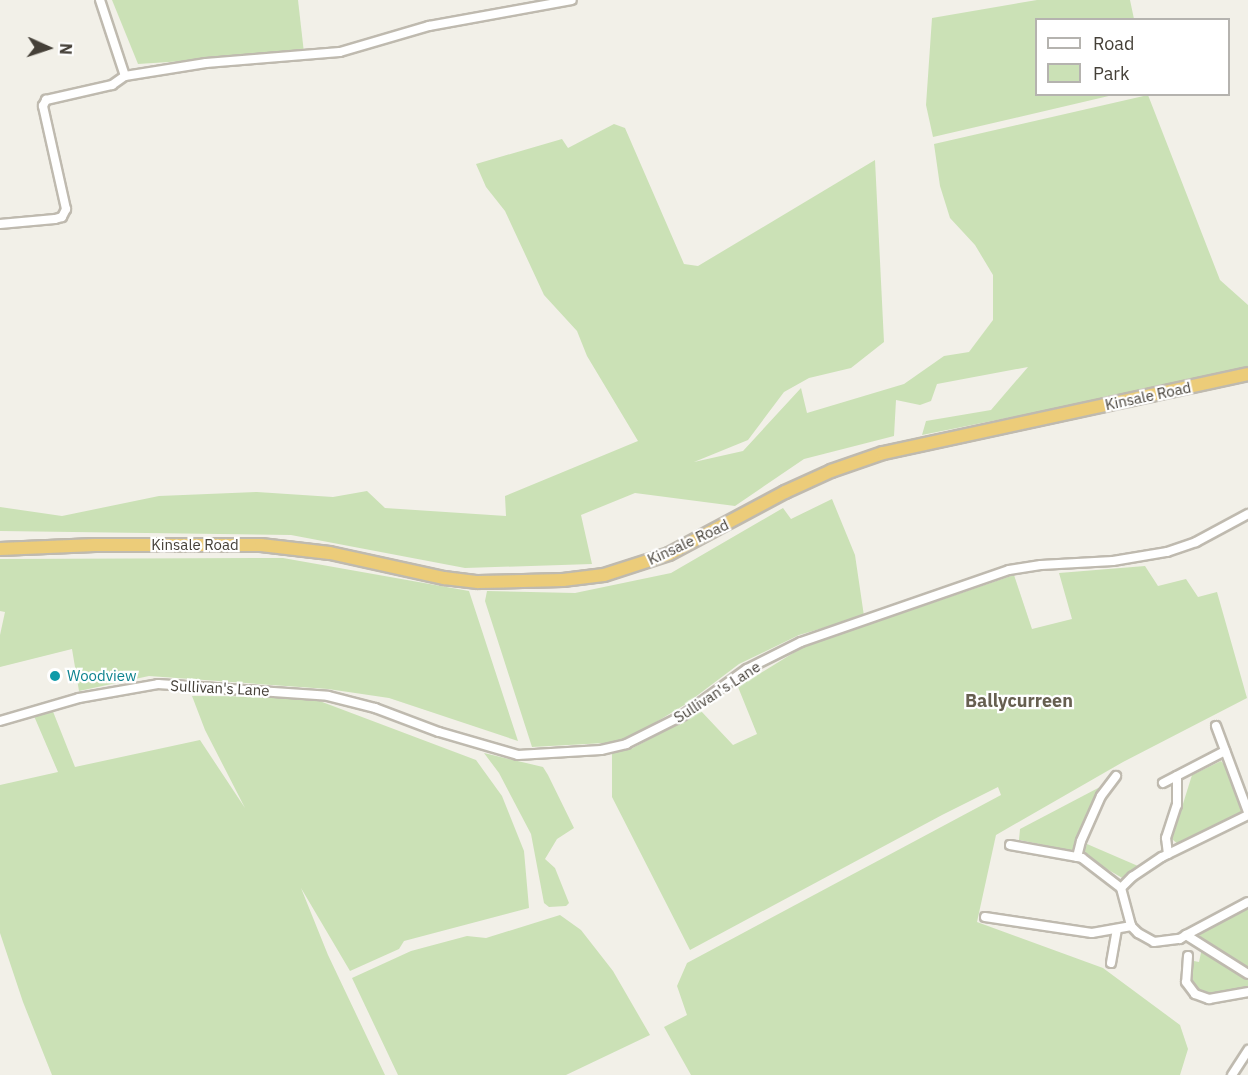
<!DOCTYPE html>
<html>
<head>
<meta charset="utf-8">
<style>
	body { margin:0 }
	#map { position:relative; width:1248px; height:1075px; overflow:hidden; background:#f2f0e8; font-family:"IBM Plex Sans",sans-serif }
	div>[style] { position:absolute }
	.green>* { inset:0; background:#cbe1b6 }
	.roads { filter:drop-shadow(2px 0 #bfbaaf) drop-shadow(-2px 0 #bfbaaf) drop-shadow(0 2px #bfbaaf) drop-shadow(0 -2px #bfbaaf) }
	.minor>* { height:8px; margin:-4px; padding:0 4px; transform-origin:4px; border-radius:4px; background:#fff }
	.highway>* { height:12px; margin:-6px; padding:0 6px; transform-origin:6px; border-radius:6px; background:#eccc79 }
	.dots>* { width:16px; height:16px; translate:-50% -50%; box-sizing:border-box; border:3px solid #fff; border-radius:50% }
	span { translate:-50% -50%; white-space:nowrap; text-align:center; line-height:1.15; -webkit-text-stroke:4.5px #fff; paint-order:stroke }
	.street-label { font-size:15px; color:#454038 }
	.culture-label { font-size:15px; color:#0d838f }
	.left { translate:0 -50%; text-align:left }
	.quarter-label { font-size:18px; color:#665f50; font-weight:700 }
	.legend { position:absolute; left:1035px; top:18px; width:195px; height:78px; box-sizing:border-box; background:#fff; border:2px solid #b5b3af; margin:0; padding:8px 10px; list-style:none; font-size:18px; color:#454038 }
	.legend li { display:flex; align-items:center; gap:12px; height:30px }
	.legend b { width:30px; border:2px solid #b5b3af }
	.north { position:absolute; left:18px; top:18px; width:60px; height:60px; -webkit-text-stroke:4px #fff; paint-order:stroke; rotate:93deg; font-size:16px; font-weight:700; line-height:24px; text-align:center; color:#454038 }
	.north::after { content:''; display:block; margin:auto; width:21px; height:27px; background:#454038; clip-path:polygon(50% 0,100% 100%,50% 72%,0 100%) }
</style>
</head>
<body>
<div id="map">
	<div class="green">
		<i style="clip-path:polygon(112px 0,298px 0,304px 53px,138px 64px)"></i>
		<i style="clip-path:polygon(1037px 0,1130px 0,1134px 19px,1036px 20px,1036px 94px,1113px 95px,933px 137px,926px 105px,932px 18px)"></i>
		<i style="clip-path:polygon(1148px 95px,1220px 280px,1248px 305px,1248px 370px,922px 435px,926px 421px,991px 410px,1028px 367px,937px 384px,931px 401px,920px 405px,896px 400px,894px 436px,804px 459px,735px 506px,635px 493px,581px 515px,592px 564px,465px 568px,291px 535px,0 531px,0 507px,62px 516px,159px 496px,257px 492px,333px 497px,367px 491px,385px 508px,506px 516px,505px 496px,638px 441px,587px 356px,577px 331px,544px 295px,505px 211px,486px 187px,476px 164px,562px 139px,568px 148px,614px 124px,625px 128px,684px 264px,698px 266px,875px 160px,884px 342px,851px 368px,809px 378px,784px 392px,748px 440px,694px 462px,743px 451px,801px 388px,807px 413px,904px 384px,944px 356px,969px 352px,993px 320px,993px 275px,975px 245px,950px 218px,940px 186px,934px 144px)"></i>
		<i style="clip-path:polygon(832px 499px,855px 555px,864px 616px,799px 635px,739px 664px,686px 704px,623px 742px,532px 747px,485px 601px,487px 591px,575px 593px,671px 573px,783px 508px,791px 519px)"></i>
		<i style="clip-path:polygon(283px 558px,469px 591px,518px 741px,389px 698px,328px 689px,149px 676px,79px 691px,72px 649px,0 667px,0 635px,5px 612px,0 611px,0 559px)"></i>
		<i style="clip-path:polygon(1145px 566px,1158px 586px,1186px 579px,1198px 597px,1217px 592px,1247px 698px,1123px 762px,996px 835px,977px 922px,1103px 968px,1180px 1025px,1188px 1049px,1180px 1075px,691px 1075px,664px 1027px,687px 1015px,677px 986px,687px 963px,1001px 795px,998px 787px,942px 815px,690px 950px,612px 797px,612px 753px,631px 749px,701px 711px,733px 745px,757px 734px,738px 687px,803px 647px,1014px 575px,1032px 629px,1072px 619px,1059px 573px)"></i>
		<i style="clip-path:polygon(192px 696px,309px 697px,476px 760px,502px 796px,524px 851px,529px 908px,404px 941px,399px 949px,350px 971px,301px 888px,328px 955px,385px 1075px,52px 1075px,23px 1002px,0 933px,0 785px,58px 772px,34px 716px,52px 709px,75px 767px,200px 740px,245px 808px,205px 730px)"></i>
		<i style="clip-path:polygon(484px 753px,543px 767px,548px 775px,574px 828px,557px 839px,545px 859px,555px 868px,569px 903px,566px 906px,549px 907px,544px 903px,531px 834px,499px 773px)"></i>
		<i style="clip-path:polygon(1221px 761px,1229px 769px,1243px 810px,1240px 817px,1179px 845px,1172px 839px,1192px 775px)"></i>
		<i style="clip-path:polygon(1100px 787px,1075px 851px,1019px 840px,1020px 829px)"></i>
		<i style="clip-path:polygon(1087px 844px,1138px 866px,1124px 879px,1088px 858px,1084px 852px)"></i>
		<i style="clip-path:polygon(1248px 908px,1248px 967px,1245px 968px,1202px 939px,1198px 933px)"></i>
		<i style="clip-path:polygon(560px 915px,581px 930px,613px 971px,650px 1035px,566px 1075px,398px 1075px,352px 978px,411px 951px,467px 936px,486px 938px)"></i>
		<i style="clip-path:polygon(1202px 948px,1248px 978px,1248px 988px,1213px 996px,1204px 993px,1193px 984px,1192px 965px,1194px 961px,1199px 962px)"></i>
	</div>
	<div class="roads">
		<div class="minor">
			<i style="left:100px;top:0;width:80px;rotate:71.8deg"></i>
			<i style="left:125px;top:76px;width:82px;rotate:-9.1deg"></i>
			<i style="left:206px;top:63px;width:134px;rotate:-4.7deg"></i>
			<i style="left:340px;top:52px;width:93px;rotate:-16.3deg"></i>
			<i style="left:429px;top:26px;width:145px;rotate:-10.3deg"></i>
			<i style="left:0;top:224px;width:55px;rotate:-5.2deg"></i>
			<i style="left:55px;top:219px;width:7px;rotate:-16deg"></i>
			<i style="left:62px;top:217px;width:9px;rotate:-63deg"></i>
			<i style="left:66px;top:209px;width:106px;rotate:-102.6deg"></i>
			<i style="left:43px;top:106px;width:7px;rotate:-63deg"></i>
			<i style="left:46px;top:100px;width:68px;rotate:-12.8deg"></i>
			<i style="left:112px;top:85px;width:16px;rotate:-35deg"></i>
			<i style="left:0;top:721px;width:82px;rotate:-16.2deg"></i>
			<i style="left:79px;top:698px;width:80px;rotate:-10deg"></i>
			<i style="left:158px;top:684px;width:170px;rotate:4deg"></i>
			<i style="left:328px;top:696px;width:49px;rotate:14.3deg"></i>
			<i style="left:375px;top:708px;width:68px;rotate:20.6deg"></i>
			<i style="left:439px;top:732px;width:82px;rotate:16.2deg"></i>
			<i style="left:518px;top:755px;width:83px;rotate:-3.4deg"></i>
			<i style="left:601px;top:750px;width:26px;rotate:-13deg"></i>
			<i style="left:626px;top:744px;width:63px;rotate:-26.6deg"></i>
			<i style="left:682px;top:716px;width:80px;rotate:-35.9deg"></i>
			<i style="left:747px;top:669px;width:60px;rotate:-26.6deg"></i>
			<i style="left:801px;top:642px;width:220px;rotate:-19.1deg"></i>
			<i style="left:1009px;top:570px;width:32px;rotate:-9deg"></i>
			<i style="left:1041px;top:565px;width:72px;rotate:-3.2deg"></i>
			<i style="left:1113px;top:561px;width:55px;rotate:-9.5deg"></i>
			<i style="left:1167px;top:552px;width:31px;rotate:-19deg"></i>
			<i style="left:1196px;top:542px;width:59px;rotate:-28.3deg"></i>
			<i style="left:1216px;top:726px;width:92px;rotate:69.6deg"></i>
			<i style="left:1163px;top:783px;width:70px;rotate:-27.3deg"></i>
			<i style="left:1010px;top:845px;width:73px;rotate:10.2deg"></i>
			<i style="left:1082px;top:858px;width:49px;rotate:37.6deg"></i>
			<i style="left:1121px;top:888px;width:39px;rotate:75deg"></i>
			<i style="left:1131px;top:926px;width:10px;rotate:45deg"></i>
			<i style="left:1138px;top:933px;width:18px;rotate:29deg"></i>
			<i style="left:1154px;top:942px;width:26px;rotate:-7deg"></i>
			<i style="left:1180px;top:939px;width:7px;rotate:-34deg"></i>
			<i style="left:1186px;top:935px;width:73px;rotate:32.2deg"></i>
			<i style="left:1168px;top:854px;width:16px;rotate:-97deg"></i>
			<i style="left:1166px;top:838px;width:35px;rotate:-72deg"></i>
			<i style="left:1177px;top:805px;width:29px;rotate:-90deg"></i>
			<i style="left:1077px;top:857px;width:16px;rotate:-76deg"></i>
			<i style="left:1081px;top:841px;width:49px;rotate:-66deg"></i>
			<i style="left:1101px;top:796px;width:25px;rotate:-53deg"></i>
			<i style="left:1121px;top:888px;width:16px;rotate:-45deg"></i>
			<i style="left:1132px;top:877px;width:36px;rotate:-34deg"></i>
			<i style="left:1162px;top:857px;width:96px;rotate:-26deg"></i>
			<i style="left:985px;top:917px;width:108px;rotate:8.5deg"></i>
			<i style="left:1092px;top:933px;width:40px;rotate:-10deg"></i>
			<i style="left:1186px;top:935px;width:70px;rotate:-28deg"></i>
			<i style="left:1188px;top:956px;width:26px;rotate:94deg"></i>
			<i style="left:1186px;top:982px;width:15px;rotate:53deg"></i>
			<i style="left:1195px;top:994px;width:15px;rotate:20deg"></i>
			<i style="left:1209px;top:999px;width:40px;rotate:-10deg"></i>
			<i style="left:1111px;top:963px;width:34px;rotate:-80deg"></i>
			<i style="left:1232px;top:1075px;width:30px;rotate:-57deg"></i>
		</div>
		<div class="highway">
			<i style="left:0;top:549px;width:95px;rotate:-2.4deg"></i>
			<i style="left:95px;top:545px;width:166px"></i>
			<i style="left:261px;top:545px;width:69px;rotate:6.6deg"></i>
			<i style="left:330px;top:553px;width:117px;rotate:12.4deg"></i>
			<i style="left:444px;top:578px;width:34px;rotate:7deg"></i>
			<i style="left:478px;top:582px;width:85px;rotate:-1.3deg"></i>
			<i style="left:563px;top:580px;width:41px;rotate:-7deg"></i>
			<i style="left:604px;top:575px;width:68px;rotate:-17.9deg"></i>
			<i style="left:669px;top:554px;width:132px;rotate:-28.1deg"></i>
			<i style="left:785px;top:492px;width:51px;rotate:-24.5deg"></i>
			<i style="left:831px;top:471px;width:55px;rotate:-19.1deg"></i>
			<i style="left:883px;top:453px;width:373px;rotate:-12.2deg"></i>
		</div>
	</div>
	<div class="dots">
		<i style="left:55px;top:676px;background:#0f9aa8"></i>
	</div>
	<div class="street-label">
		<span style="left:1148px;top:396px;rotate:-12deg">Kinsale Road</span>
		<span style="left:688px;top:542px;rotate:-25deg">Kinsale Road</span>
		<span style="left:195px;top:545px">Kinsale Road</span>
		<span style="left:220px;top:688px;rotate:3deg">Sullivan's Lane</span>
		<span style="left:717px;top:692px;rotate:-33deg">Sullivan's Lane</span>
	</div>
	<div class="culture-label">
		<span class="left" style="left:67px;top:676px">Woodview</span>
	</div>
	<div class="quarter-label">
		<span style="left:1019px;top:701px">Ballycurreen</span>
	</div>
	<ul class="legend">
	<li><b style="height:8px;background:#fff"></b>Road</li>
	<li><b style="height:16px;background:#cbe1b6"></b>Park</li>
	</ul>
	<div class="north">N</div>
</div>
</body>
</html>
